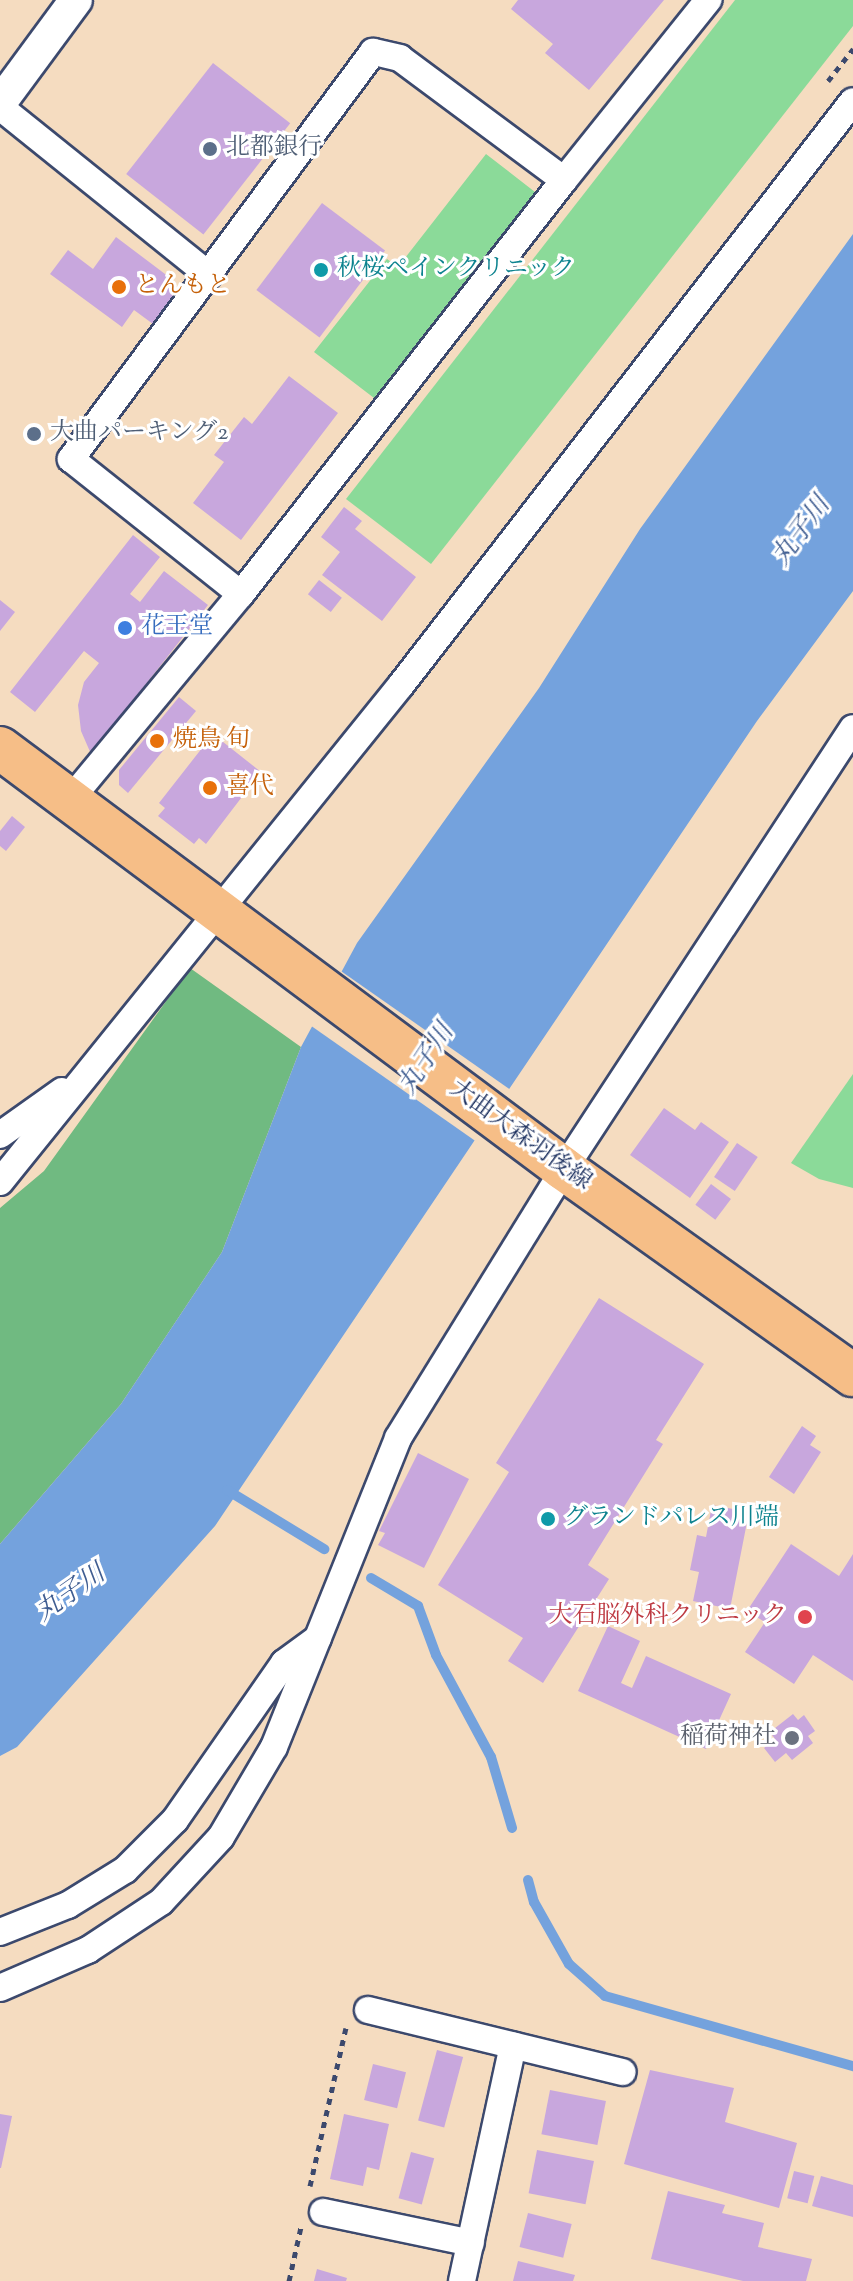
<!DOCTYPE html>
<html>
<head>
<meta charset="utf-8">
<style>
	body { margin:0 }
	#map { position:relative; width:853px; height:2281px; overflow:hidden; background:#f5dcc0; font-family:"Sorts Mill Goudy","Noto Serif JP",serif }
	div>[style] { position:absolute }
	.green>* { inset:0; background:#8bda99 }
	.forest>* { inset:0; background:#70ba81 }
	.water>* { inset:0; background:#74a2dd }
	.pier>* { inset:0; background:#f5dcc0; transform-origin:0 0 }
	.stream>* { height:10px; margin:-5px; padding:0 5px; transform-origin:5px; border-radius:5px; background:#74a2dd }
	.building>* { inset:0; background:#c8a7dd; transform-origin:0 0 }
	.path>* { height:5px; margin-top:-2.5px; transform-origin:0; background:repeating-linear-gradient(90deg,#3c496d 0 6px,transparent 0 12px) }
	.roads { filter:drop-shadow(2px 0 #3c496d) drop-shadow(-2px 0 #3c496d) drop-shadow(0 2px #3c496d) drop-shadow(0 -2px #3c496d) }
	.minor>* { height:26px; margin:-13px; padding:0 13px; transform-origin:13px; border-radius:13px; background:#fff }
	.tertiary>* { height:32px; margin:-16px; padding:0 16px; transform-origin:16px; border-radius:16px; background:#fff }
	.primary>* { height:42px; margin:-21px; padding:0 21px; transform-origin:21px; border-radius:21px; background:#f6be87 }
	.dots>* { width:22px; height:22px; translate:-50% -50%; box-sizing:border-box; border:4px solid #fff; border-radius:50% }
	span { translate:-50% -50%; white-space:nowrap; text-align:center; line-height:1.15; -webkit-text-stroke:6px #fff; paint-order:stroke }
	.service-label { font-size:24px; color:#4e5e75 }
	.left { translate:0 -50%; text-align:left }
	.culture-label { font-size:24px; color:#0d838f }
	.food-label { font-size:24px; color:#c56008 }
	.shop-label { font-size:24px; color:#366cbe }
	.street-label { font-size:24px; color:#1b2f5e }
	.health-label { font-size:24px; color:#be3a42 }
	.right { translate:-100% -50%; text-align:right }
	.worship-label { font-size:24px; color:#5b616d }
	.water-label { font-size:26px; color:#3f5d91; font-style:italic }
</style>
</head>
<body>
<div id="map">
	<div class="green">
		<i style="clip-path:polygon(735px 0,853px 0,853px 26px,431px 564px,346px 499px)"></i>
		<i style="clip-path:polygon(486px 154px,535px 192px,374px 398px,314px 352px,387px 259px,398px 267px)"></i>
		<i style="clip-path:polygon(853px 1074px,853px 1188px,819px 1179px,791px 1163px)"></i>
	</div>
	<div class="forest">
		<i style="clip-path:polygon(190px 968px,301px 1047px,222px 1252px,121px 1404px,0 1544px,0 1208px,44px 1171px)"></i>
	</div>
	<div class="water">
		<i style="clip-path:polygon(853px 234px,853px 591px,757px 721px,215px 1526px,17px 1747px,0 1756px,0 1544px,121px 1404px,222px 1252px,301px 1047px,357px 943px,539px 688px,640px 529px)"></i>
	</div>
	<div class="pier">
		<i style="left:338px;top:969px;width:212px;height:62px;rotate:35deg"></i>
	</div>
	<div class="stream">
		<i style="left:227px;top:1490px;width:114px;rotate:31.3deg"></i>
		<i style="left:371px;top:1578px;width:55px;rotate:30.8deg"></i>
		<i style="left:418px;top:1606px;width:52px;rotate:69.8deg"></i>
		<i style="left:436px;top:1655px;width:116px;rotate:61.7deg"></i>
		<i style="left:491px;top:1757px;width:74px;rotate:73.5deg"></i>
		<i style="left:528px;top:1880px;width:23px;rotate:75deg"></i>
		<i style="left:534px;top:1902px;width:71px;rotate:60.6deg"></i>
		<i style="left:569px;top:1964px;width:48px;rotate:41.6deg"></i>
		<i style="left:605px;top:1996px;width:258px;rotate:15.8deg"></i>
	</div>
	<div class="building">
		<i style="clip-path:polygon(518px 0,664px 0,589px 90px,545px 53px,553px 44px,511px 9px)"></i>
		<i style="left:213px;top:63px;width:98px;height:141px;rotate:38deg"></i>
		<i style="left:322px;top:203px;width:79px;height:109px;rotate:37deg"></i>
		<i style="clip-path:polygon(116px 237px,169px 277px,173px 297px,153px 324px,134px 310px,122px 327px,50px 274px,68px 250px,93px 269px)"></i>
		<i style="clip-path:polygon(289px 376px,338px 413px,241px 540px,193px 503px,224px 462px,214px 455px,244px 417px,252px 424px)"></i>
		<i style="clip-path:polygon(344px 507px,362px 521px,355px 529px,416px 577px,382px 621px,322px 575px,340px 552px,321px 537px)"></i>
		<i style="clip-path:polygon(133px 535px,160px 557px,130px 594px,140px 602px,164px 571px,208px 605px,91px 754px,81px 731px,78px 705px,84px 682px,99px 663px,84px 651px,35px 712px,10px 692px)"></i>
		<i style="left:319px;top:580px;width:29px;height:18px;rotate:38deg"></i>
		<i style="clip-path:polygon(0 600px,15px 612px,0 631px)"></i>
		<i style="clip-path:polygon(179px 697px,196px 711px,128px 793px,119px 785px,119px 770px)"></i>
		<i style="clip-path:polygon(213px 734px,261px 772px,206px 844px,199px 838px,194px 844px,158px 816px,165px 808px,159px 803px)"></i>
		<i style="clip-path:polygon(12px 816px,25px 827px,6px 851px,0 846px,0 831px)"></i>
		<i style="clip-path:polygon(664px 1108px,695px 1130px,701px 1122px,729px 1142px,690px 1198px,630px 1155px)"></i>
		<i style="left:737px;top:1143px;width:25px;height:41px;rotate:34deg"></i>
		<i style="left:711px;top:1184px;width:25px;height:26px;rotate:37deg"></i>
		<i style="clip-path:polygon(599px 1298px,704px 1364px,656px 1440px,663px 1444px,588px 1565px,609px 1579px,543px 1683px,508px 1661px,523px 1638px,438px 1585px,509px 1472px,496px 1463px)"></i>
		<i style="clip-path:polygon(802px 1426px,816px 1436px,810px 1445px,821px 1452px,794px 1494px,769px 1477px)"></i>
		<i style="clip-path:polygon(418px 1453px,469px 1479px,424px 1568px,378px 1545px,385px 1533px,379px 1531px)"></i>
		<i style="clip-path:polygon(712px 1505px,749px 1512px,730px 1609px,693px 1601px,699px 1572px,690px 1570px,697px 1535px,706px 1537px)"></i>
		<i style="clip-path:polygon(791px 1544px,839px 1576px,853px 1554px,853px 1681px,813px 1655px,794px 1684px,745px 1652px,765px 1622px,747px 1611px)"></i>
		<i style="clip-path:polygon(608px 1626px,640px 1641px,621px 1683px,632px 1688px,646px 1656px,731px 1694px,706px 1749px,578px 1691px)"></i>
		<i style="clip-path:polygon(793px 1714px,798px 1720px,804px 1715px,815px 1731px,808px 1736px,813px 1743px,792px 1760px,786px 1753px,775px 1762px,764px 1748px,775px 1739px,770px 1732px)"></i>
		<i style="left:437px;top:2050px;width:27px;height:73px;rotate:15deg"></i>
		<i style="left:373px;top:2064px;width:34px;height:37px;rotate:14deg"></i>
		<i style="clip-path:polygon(650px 2070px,734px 2088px,725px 2122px,797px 2143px,779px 2208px,624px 2164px)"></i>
		<i style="left:550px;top:2090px;width:57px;height:45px;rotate:11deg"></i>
		<i style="clip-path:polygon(0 2114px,12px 2116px,1px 2168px,0 2168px)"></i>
		<i style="clip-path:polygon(344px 2114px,389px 2124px,379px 2170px,367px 2167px,363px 2186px,330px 2179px)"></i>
		<i style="left:537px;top:2150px;width:58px;height:44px;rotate:11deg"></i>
		<i style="left:411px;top:2152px;width:24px;height:48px;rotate:15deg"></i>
		<i style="left:794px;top:2171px;width:21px;height:28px;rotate:14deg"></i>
		<i style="clip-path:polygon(821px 2176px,853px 2185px,853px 2217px,812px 2206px)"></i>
		<i style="clip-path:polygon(668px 2191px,725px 2205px,722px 2213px,764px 2223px,758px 2247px,812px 2259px,806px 2281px,743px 2281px,651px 2259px)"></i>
		<i style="left:528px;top:2213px;width:45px;height:35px;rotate:14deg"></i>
		<i style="clip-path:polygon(518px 2261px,575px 2275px,573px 2281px,513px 2281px)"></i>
		<i style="clip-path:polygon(317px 2269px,347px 2278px,346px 2281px,314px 2281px)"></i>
	</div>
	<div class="path">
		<i style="left:828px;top:81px;width:41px;rotate:-52deg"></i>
		<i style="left:310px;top:2186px;width:162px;rotate:-77.2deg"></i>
		<i style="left:289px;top:2281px;width:55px;rotate:-77.5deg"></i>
	</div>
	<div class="roads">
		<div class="minor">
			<i style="left:0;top:107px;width:268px;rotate:38.8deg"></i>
			<i style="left:564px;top:180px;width:231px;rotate:-51.3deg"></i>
			<i style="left:69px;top:801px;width:269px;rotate:-50.3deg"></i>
			<i style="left:241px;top:594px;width:525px;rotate:-52.04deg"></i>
			<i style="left:564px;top:180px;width:204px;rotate:-143.4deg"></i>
			<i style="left:400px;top:58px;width:28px;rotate:-167deg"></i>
			<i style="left:373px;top:52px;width:507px;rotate:126.58deg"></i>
			<i style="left:71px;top:459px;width:217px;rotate:38.5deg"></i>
			<i style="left:0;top:1135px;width:76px;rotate:-35.4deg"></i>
			<i style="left:0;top:1182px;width:639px;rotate:-51.1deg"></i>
			<i style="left:401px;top:685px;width:738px;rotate:-52.26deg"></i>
			<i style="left:0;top:1932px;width:73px;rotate:-21.7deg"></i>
			<i style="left:68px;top:1905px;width:67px;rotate:-31.6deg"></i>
			<i style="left:125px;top:1870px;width:71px;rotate:-45deg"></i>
			<i style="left:175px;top:1820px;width:191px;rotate:-55.2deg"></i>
			<i style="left:284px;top:1663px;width:42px;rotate:-36.3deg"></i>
			<i style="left:0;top:1988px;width:96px;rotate:-23.4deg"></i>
			<i style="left:88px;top:1950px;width:87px;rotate:-33.3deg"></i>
			<i style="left:161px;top:1902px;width:88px;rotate:-47.3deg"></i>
			<i style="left:221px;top:1837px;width:104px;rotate:-59.5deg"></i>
			<i style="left:274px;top:1747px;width:333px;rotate:-68.1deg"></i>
			<i style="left:398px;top:1438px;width:316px;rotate:-58.3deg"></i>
			<i style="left:564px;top:1169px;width:527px;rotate:-56.76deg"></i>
			<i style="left:368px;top:2010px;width:262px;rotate:13.7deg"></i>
			<i style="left:323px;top:2212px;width:151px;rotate:11.8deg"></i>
			<i style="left:462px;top:2281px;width:241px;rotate:-77.8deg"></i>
		</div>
		<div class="tertiary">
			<i style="left:0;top:103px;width:128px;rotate:-53.6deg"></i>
		</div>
		<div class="primary">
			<i style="left:0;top:748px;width:704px;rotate:36.74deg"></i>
			<i style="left:564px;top:1169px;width:355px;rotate:35.5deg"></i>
		</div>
	</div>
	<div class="dots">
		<i style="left:210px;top:149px;background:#5c6f8a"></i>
		<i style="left:321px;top:270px;background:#0f9aa8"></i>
		<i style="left:119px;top:287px;background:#e8710a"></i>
		<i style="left:34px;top:434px;background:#5c6f8a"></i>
		<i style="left:125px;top:628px;background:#3f7fe0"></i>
		<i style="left:157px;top:741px;background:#e8710a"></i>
		<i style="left:210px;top:788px;background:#e8710a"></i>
		<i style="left:548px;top:1519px;background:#0f9aa8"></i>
		<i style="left:805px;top:1617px;background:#e0444e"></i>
		<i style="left:792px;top:1738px;background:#6b7280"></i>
	</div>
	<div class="service-label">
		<span class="left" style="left:226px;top:149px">北都銀行</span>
		<span class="left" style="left:50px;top:434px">大曲パーキング2</span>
	</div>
	<div class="culture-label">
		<span class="left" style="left:337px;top:270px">秋桜ペインクリニック</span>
		<span class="left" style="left:564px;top:1519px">グランドパレス川端</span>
	</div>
	<div class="food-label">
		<span class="left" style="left:135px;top:287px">とんもと</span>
		<span class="left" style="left:173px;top:741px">焼鳥 旬</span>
		<span class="left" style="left:226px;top:788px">喜代</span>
	</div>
	<div class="shop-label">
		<span class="left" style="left:141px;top:628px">花王堂</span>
	</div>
	<div class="street-label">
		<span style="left:520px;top:1136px;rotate:36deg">大曲大森羽後線</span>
	</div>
	<div class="health-label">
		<span class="right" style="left:787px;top:1617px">大石脳外科クリニック</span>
	</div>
	<div class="worship-label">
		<span class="right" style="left:776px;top:1738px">稲荷神社</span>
	</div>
	<div class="water-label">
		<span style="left:802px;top:532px;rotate:-54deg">丸子川</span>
		<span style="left:427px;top:1060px;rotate:-57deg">丸子川</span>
		<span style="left:71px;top:1594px;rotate:-35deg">丸子川</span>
	</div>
</div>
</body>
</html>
